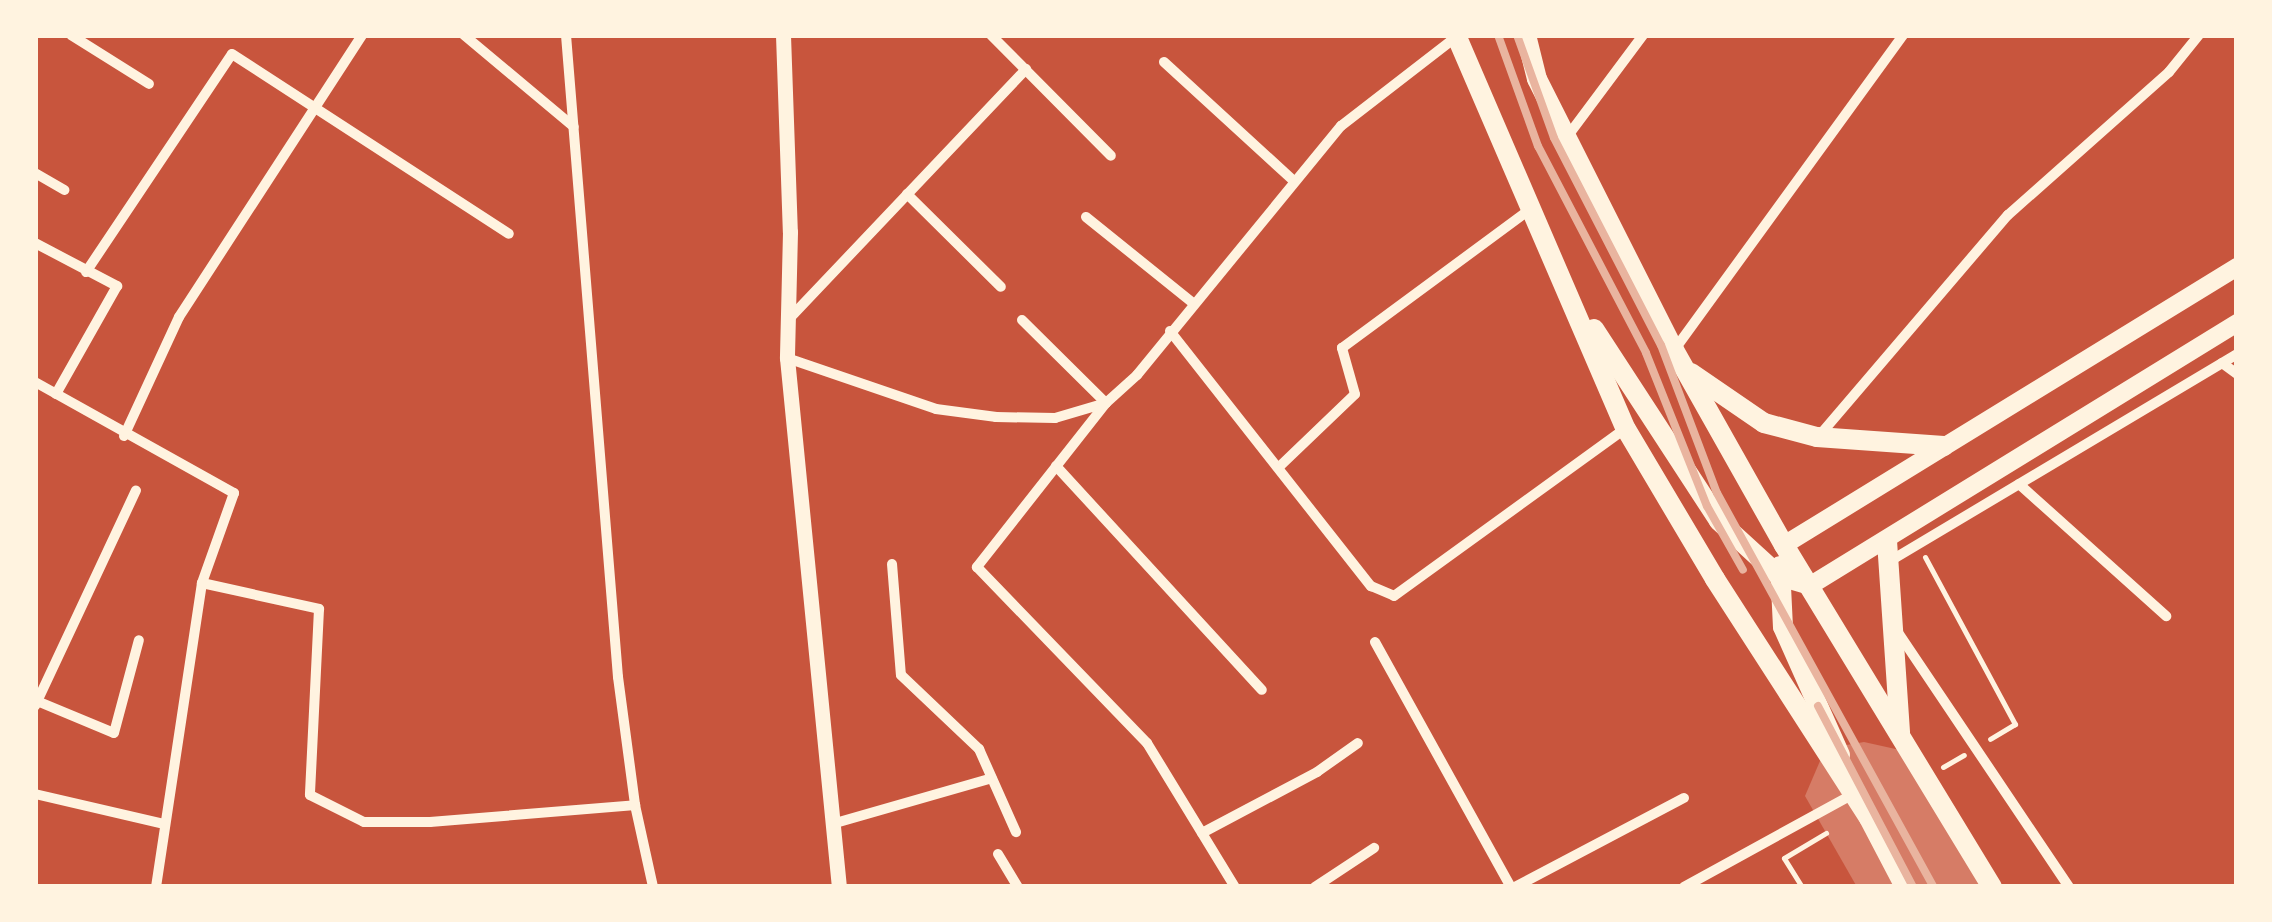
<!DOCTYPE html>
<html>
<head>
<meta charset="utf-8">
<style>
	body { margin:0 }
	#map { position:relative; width:2272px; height:922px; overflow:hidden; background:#c8553d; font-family:Bitter,serif }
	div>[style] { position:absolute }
	.building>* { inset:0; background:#d67c66 }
	.path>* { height:5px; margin:-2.5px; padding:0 2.5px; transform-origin:2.5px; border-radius:2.5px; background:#fff3e0 }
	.minor>* { height:10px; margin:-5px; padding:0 5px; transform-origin:5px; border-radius:5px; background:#fff3e0 }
	.tertiary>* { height:15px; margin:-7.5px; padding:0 7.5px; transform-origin:7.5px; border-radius:7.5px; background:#fff3e0 }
	.secondary>* { height:18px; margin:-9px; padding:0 9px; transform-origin:9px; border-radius:9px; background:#fff3e0 }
	.primary>* { height:20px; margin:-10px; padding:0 10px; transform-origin:10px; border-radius:10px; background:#fff3e0 }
	.rail>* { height:8px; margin:-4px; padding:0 4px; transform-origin:4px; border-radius:4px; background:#e9b49f }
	span { translate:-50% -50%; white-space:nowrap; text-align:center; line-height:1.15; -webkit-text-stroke:9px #fff3e0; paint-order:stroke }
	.frame { position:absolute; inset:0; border:38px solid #fff3e0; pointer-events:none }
</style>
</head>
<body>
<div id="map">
	<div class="building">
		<i style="clip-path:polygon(1864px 742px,1900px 750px,1982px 887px,1857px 887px,1805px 796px,1823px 754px,1835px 747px)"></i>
	</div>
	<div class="path">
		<i style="left:1925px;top:557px;width:190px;rotate:61.7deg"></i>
		<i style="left:2015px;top:724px;width:29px;rotate:149deg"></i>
		<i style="left:1943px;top:767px;width:24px;rotate:-30deg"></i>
		<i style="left:1802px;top:887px;width:34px;rotate:-122deg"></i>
		<i style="left:1784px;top:858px;width:49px;rotate:-30.8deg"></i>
	</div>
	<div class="minor">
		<i style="left:71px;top:35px;width:92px;rotate:32.1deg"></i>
		<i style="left:464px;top:35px;width:143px;rotate:39.9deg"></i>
		<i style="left:566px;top:35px;width:644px;rotate:85.37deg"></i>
		<i style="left:618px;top:677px;width:129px;rotate:82.4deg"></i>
		<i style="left:635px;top:805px;width:84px;rotate:77.6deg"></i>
		<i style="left:991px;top:35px;width:170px;rotate:45.2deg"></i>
		<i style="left:1164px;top:62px;width:176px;rotate:42.5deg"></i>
		<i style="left:1567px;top:137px;width:127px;rotate:-53.3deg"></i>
		<i style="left:35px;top:173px;width:34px;rotate:30deg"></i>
		<i style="left:907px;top:194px;width:132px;rotate:44.7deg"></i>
		<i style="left:1086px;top:217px;width:137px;rotate:38.8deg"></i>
		<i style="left:35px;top:243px;width:93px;rotate:27.7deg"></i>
		<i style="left:117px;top:286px;width:124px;rotate:119.5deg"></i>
		<i style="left:86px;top:272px;width:262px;rotate:-56.2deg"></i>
		<i style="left:232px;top:54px;width:330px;rotate:33deg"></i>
		<i style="left:788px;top:320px;width:346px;rotate:-46.5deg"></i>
		<i style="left:1022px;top:320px;width:118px;rotate:44.7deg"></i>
		<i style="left:1106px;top:403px;width:209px;rotate:128.2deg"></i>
		<i style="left:977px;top:567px;width:245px;rotate:46deg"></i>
		<i style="left:1147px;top:743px;width:169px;rotate:58.6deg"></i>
		<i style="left:1170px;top:331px;width:325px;rotate:51.8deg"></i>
		<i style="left:1371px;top:586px;width:25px;rotate:23deg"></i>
		<i style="left:1394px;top:596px;width:285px;rotate:-35.9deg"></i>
		<i style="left:1675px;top:349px;width:388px;rotate:-54deg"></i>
		<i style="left:787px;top:358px;width:157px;rotate:18.9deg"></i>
		<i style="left:936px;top:409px;width:61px;rotate:7.6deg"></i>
		<i style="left:996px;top:417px;width:59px;rotate:1deg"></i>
		<i style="left:1055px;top:418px;width:53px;rotate:-16.4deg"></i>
		<i style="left:1106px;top:403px;width:42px;rotate:-42.1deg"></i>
		<i style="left:1137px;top:375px;width:322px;rotate:-50.7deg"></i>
		<i style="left:1341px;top:126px;width:145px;rotate:-37.7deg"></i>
		<i style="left:2222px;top:363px;width:19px;rotate:36deg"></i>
		<i style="left:35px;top:382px;width:228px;rotate:29.2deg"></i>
		<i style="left:234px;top:493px;width:96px;rotate:109.6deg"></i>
		<i style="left:202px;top:583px;width:307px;rotate:98.6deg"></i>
		<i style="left:124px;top:436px;width:131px;rotate:-65.2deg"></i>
		<i style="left:179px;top:317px;width:336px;rotate:-57deg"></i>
		<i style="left:1819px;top:436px;width:291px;rotate:-49.5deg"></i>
		<i style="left:2008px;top:215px;width:215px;rotate:-41.6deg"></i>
		<i style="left:2169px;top:72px;width:48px;rotate:-51deg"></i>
		<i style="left:1056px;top:466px;width:304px;rotate:47.4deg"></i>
		<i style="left:1279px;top:467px;width:105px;rotate:-43.8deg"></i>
		<i style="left:1355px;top:394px;width:48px;rotate:-105.8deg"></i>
		<i style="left:1342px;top:348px;width:232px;rotate:-36.4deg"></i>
		<i style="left:2019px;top:484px;width:198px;rotate:41.9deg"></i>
		<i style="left:1890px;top:561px;width:404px;rotate:-30.8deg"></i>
		<i style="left:892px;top:564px;width:111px;rotate:85.4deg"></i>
		<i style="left:901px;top:675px;width:108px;rotate:43.5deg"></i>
		<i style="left:979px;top:749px;width:91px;rotate:66deg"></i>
		<i style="left:202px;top:583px;width:120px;rotate:12.5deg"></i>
		<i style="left:319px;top:609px;width:186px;rotate:92.8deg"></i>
		<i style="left:310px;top:795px;width:60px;rotate:26.6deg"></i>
		<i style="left:364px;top:822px;width:66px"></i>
		<i style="left:430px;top:822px;width:206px;rotate:-4.7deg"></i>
		<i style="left:1897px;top:631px;width:308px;rotate:56.1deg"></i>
		<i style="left:1375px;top:642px;width:280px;rotate:61deg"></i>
		<i style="left:37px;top:701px;width:83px;rotate:22.6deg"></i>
		<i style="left:114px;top:733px;width:96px;rotate:-75deg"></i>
		<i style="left:35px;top:706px;width:238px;rotate:-64.9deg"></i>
		<i style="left:35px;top:794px;width:132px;rotate:13.1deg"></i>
		<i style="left:832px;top:824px;width:166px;rotate:-16deg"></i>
		<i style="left:1202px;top:833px;width:130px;rotate:-27.9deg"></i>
		<i style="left:1317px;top:772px;width:50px;rotate:-35.3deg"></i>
		<i style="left:998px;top:854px;width:39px;rotate:59deg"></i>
		<i style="left:1315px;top:887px;width:71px;rotate:-33.5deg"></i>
		<i style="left:1515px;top:887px;width:191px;rotate:-27.8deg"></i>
		<i style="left:1684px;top:887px;width:193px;rotate:-28.8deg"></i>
	</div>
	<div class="tertiary">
		<i style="left:783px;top:35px;width:197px;rotate:88deg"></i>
		<i style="left:790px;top:232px;width:126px;rotate:91.4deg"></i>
		<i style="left:787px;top:358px;width:532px;rotate:84.39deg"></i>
	</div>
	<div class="secondary">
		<i style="left:1784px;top:545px;width:532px;rotate:-31.54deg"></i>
		<i style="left:1811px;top:585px;width:500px;rotate:-31.59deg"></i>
	</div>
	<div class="primary">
		<i style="left:1456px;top:35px;width:429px;rotate:66.7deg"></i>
		<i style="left:1626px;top:429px;width:174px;rotate:59.3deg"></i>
		<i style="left:1715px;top:579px;width:284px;rotate:57.2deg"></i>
		<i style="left:1869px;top:818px;width:78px;rotate:62.4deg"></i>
		<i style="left:1526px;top:35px;width:45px;rotate:76deg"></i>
		<i style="left:1537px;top:79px;width:304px;rotate:63.2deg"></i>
		<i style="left:1674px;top:350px;width:224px;rotate:60.6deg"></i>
		<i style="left:1784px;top:545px;width:400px;rotate:58.7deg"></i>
		<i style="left:1594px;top:329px;width:229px;rotate:56.9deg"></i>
		<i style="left:1719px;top:521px;width:81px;rotate:42.5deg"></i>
		<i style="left:1779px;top:576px;width:33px;rotate:16deg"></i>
		<i style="left:1691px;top:373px;width:88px;rotate:34.4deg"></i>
		<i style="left:1764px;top:423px;width:55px;rotate:14.8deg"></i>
		<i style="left:1817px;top:437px;width:127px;rotate:4.1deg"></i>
		<i style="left:1887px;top:541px;width:192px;rotate:86.1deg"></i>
		<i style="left:1780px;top:566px;width:61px;rotate:87.2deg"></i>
		<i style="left:1783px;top:627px;width:140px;rotate:66deg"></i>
	</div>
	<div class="rail">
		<i style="left:1498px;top:35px;width:118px;rotate:70.2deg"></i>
		<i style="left:1538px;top:146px;width:233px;rotate:62.4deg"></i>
		<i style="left:1646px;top:353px;width:165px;rotate:68.3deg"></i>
		<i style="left:1707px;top:506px;width:73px;rotate:60.6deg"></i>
		<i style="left:1517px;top:35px;width:109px;rotate:70.2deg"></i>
		<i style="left:1554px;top:138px;width:233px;rotate:62.7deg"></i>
		<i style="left:1661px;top:345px;width:158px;rotate:69.3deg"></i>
		<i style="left:1717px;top:493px;width:450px;rotate:61.2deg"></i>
		<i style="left:1818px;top:706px;width:204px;rotate:62.3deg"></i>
	</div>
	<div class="frame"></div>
</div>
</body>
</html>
